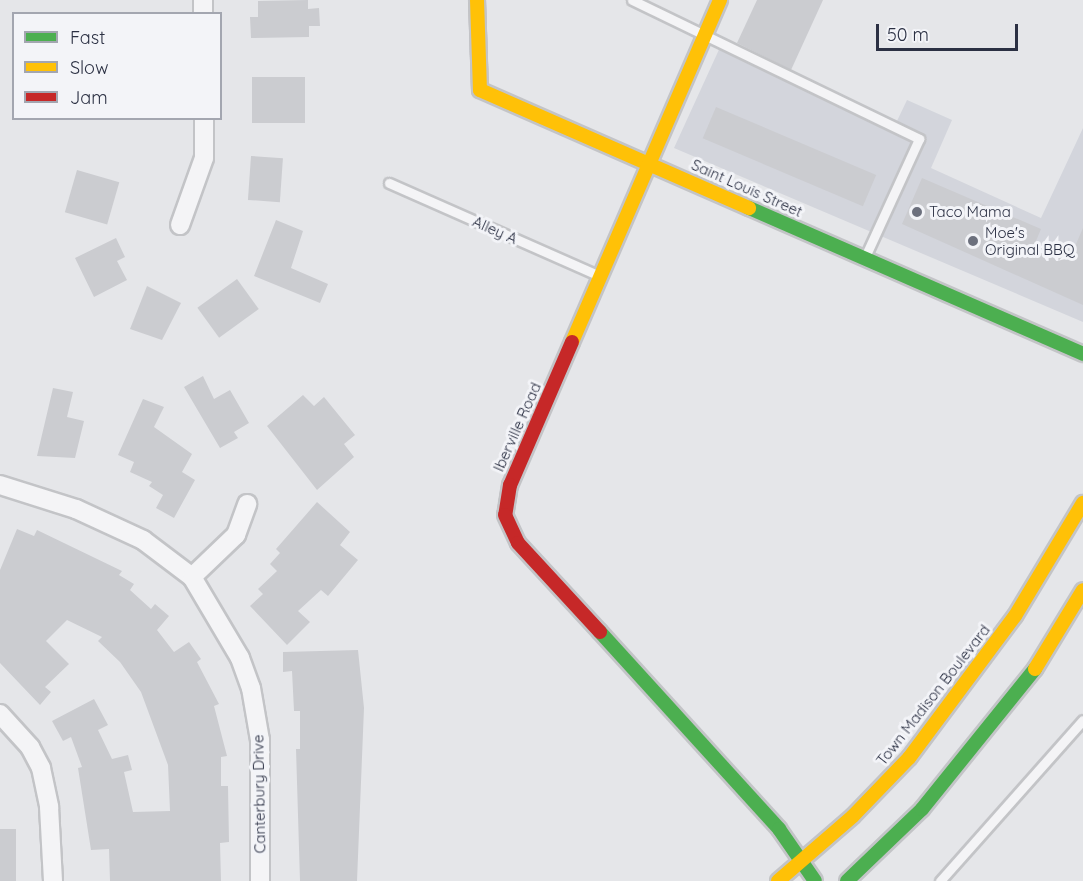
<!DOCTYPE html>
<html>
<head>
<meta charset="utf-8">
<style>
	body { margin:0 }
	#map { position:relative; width:1083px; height:881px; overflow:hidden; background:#e5e6e9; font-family:Quicksand,sans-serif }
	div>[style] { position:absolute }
	.built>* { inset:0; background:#d3d5dc }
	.building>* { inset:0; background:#cbccd0; transform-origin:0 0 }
	.roads { filter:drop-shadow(2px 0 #c3c4c7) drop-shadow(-2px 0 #c3c4c7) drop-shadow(0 2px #c3c4c7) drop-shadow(0 -2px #c3c4c7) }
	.lane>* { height:9px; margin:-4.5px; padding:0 4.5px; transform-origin:4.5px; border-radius:4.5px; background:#f4f4f6 }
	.street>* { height:18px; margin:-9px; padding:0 9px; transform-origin:9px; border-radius:9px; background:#f4f4f6 }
	.fast>* { height:14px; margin:-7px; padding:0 7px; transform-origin:7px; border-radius:7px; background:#4caf50 }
	.slow>* { height:14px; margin:-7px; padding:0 7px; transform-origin:7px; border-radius:7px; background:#ffc107 }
	.jam>* { height:14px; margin:-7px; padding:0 7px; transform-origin:7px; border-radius:7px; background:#c62828 }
	.dots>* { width:16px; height:16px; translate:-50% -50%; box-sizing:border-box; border:3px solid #f3f4f8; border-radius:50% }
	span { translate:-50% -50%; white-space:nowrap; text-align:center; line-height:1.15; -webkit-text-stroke:6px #f3f4f8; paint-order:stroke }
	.street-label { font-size:15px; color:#2b3043 }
	.poi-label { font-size:15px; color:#2b3043 }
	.left { translate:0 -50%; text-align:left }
	.legend { position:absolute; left:12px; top:12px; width:210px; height:108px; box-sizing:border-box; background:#f3f4f8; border:2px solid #a3a6b0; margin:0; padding:8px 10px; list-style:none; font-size:18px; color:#2b3043 }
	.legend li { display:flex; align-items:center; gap:12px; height:30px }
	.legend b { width:30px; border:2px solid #a3a6b0 }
	.scale { position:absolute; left:876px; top:24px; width:142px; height:27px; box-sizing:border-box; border:3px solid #2b3043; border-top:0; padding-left:8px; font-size:18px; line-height:21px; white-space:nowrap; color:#2b3043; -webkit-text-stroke:4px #f3f4f8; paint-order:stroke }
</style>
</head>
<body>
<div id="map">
	<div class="built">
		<i style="clip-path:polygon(722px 43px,897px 121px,907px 100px,952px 120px,931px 168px,1041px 218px,1083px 128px,1083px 322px,674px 148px)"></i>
	</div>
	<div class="building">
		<i style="clip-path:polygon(308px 0,308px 9px,319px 8px,320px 26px,309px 26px,309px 37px,251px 38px,250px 17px,258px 17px,258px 1px)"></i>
		<i style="clip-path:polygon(757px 0,823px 0,791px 70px,737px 43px)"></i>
		<i style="left:305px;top:77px;width:46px;height:53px;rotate:90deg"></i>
		<i style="left:716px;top:107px;width:174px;height:34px;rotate:23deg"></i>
		<i style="left:251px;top:156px;width:32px;height:44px;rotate:4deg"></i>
		<i style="left:77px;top:170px;width:44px;height:44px;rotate:16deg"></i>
		<i style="clip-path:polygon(922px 178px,1041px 229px,1033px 248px,1069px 260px,1083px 228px,1083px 305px,902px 224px)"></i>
		<i style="clip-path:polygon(276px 220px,303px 231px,291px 268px,328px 284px,320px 303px,254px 276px)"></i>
		<i style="clip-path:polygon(116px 238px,125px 257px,117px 261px,127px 280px,94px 297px,75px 258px)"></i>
		<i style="left:237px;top:279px;width:37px;height:49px;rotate:54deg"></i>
		<i style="clip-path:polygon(147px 286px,181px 303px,162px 340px,130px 329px)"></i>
		<i style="clip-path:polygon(203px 376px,214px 399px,230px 390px,249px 423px,234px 432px,238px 438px,220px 448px,184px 387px)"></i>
		<i style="clip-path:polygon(53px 388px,73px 392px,67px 417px,84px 421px,75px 458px,37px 456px)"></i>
		<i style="clip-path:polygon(303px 395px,314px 406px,324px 397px,355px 435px,344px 444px,354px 457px,317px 490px,267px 426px)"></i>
		<i style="clip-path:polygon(143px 399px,164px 407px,154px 427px,192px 454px,182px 472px,195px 480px,174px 518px,156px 508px,163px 495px,149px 486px,152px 482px,130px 472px,134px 462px,118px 455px)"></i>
		<i style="clip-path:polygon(317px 502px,350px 532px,340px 545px,358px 560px,328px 596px,321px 590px,298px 611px,310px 622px,287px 645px,250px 606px,263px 594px,258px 589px,277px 571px,270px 564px,280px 553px,276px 549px)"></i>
		<i style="clip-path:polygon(17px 529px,34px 536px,37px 530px,122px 571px,119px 575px,134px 584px,130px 590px,151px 609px,155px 604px,169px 616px,157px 630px,174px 652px,189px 642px,201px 659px,197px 662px,219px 704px,214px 706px,227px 756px,221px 757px,221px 786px,228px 786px,229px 842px,220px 843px,221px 881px,110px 881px,109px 849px,91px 850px,78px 768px,82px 767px,71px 737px,63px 741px,52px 721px,94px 699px,108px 725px,98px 730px,112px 759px,128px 755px,132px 770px,124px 772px,133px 812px,170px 811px,168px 765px,141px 692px,120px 662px,98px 641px,102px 637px,67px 620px,46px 641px,69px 664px,45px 687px,51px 692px,40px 705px,0 663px,0 570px)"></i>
		<i style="clip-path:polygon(358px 650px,364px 708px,357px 881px,300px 881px,296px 749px,300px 749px,300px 711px,294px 711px,292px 671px,283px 672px,283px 652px)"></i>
		<i style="left:0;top:829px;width:16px;height:52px"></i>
	</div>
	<div class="roads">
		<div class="lane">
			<i style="left:632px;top:0;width:319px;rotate:25.8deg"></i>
			<i style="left:919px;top:139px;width:130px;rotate:114.6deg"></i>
			<i style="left:389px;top:183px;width:228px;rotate:23.8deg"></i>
			<i style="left:940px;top:881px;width:215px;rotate:-48.4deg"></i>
		</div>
		<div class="street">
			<i style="left:203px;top:0;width:14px;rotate:90deg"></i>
			<i style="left:180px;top:225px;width:71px;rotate:-70.3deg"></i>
			<i style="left:204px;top:158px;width:40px;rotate:-90deg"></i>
			<i style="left:0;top:485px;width:80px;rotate:17.5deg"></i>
			<i style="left:76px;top:509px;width:74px;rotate:24.8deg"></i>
			<i style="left:143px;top:540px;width:61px;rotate:37.1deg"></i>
			<i style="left:192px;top:577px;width:94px;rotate:59.3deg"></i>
			<i style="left:240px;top:658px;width:32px;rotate:70deg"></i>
			<i style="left:251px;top:688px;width:53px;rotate:80.2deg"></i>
			<i style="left:260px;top:740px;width:141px;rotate:90deg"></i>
			<i style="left:192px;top:577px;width:61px;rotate:-43.7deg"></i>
			<i style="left:236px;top:535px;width:33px;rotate:-70deg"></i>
			<i style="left:0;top:714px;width:45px;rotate:47.7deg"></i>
			<i style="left:30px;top:747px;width:24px;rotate:62deg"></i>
			<i style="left:41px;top:768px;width:40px;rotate:78deg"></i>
			<i style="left:49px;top:807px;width:74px;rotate:86.9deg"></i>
		</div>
		<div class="fast">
			<i style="left:749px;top:208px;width:365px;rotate:23.6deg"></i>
			<i style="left:600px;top:632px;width:266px;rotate:47.7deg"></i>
			<i style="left:779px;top:829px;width:63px;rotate:55.3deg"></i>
			<i style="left:847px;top:881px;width:104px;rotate:-43.8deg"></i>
			<i style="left:922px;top:809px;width:180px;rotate:-51.1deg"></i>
		</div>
		<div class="slow">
			<i style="left:477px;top:0;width:90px;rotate:88.1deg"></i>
			<i style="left:480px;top:90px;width:294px;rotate:23.7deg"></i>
			<i style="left:572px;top:342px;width:373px;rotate:-66.6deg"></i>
			<i style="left:1035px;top:669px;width:92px;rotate:-58.7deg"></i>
			<i style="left:778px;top:881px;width:99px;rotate:-40.9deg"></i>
			<i style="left:853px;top:816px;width:81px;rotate:-46deg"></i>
			<i style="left:909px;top:758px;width:177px;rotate:-53.3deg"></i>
			<i style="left:1015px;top:616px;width:132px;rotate:-59deg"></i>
		</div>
		<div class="jam">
			<i style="left:572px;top:342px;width:156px;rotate:113.4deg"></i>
			<i style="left:510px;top:485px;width:30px;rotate:99deg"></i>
			<i style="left:505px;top:515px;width:31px;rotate:65deg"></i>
			<i style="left:518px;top:543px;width:121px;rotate:47.3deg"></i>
		</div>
	</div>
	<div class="dots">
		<i style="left:917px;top:212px;background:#6c707d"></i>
		<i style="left:973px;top:241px;background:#6c707d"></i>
	</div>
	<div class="street-label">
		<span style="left:747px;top:188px;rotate:24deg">Saint Louis Street</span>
		<span style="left:495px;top:230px;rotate:24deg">Alley A</span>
		<span style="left:517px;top:427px;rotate:-66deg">Iberville Road</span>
		<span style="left:933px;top:695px;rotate:-52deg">Town Madison Boulevard</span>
		<span style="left:259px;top:794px;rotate:-91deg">Canterbury Drive</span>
	</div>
	<div class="poi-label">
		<span class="left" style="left:929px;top:212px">Taco Mama</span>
		<span class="left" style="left:985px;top:241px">Moe's<br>Original BBQ</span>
	</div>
	<ul class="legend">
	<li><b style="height:8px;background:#4caf50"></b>Fast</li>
	<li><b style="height:8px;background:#ffc107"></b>Slow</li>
	<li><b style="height:8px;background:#c62828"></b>Jam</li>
	</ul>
	<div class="scale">50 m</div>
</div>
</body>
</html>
